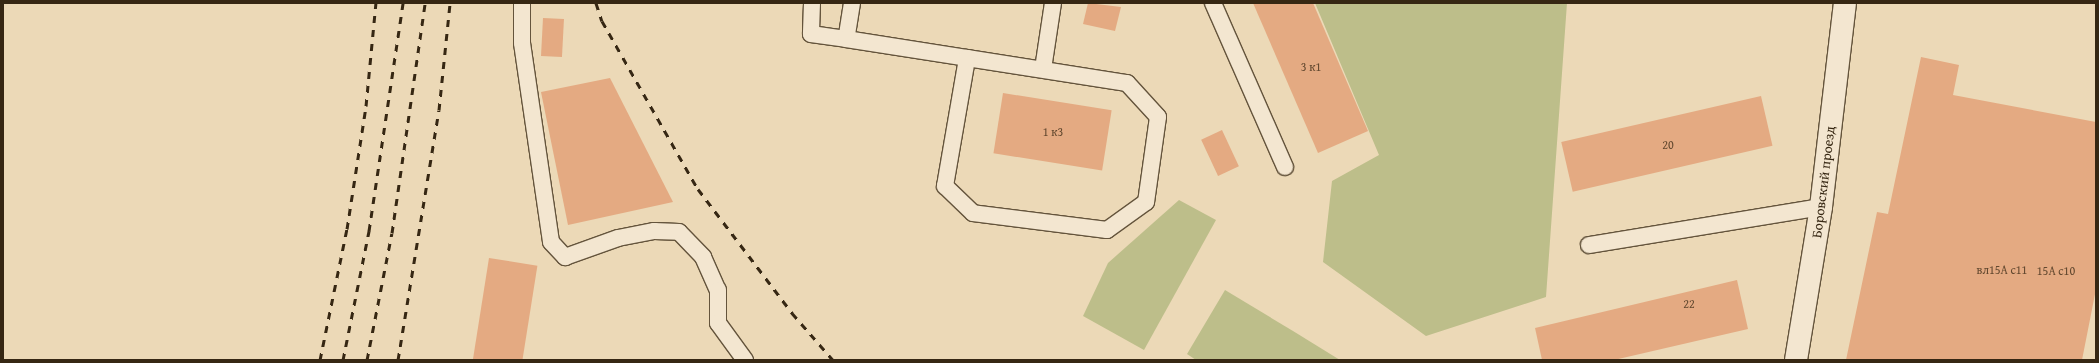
<!DOCTYPE html>
<html>
<head>
<meta charset="utf-8">
<style>
	body { margin:0 }
	#map { position:relative; width:2099px; height:363px; overflow:hidden; background:#ecd9b7; font-family:"Gentium Book Plus",serif }
	div>[style] { position:absolute }
	.green>* { inset:0; background:#bdbe8a }
	.building>* { inset:0; background:#e4aa82; transform-origin:0 0 }
	.roads { filter:drop-shadow(1px 0 #64543c) drop-shadow(-1px 0 #64543c) drop-shadow(0 1px #64543c) drop-shadow(0 -1px #64543c) }
	.lane>* { height:16px; margin:-8px; padding:0 8px; transform-origin:8px; border-radius:8px; background:#f3e6d0 }
	.street>* { height:22px; margin:-11px; padding:0 11px; transform-origin:11px; border-radius:11px; background:#f3e6d0 }
	.rail>* { height:3px; margin-top:-1.5px; transform-origin:0; background:repeating-linear-gradient(90deg,#362713 0 7px,transparent 0 14px) }
	span { translate:-50% -50%; white-space:nowrap; text-align:center; line-height:1.15; -webkit-text-stroke:3px #f3e6d0; paint-order:stroke }
	.number-label { font-size:12px; color:#62482f }
	.number-label span { -webkit-text-stroke-width:0 }
	.street-label { font-size:14px; color:#362713 }
	.frame { position:absolute; inset:0; border:4px solid #362713; pointer-events:none }
</style>
</head>
<body>
<div id="map">
	<div class="green">
		<i style="clip-path:polygon(1315px 3px,1567px 3px,1546px 297px,1426px 336px,1323px 262px,1332px 181px,1379px 155px)"></i>
		<i style="clip-path:polygon(1179px 200px,1216px 220px,1144px 350px,1083px 316px,1108px 263px)"></i>
		<i style="clip-path:polygon(1225px 290px,1293px 331px,1340px 360px,1196px 360px,1187px 354px)"></i>
	</div>
	<div class="building">
		<i style="clip-path:polygon(1088px 3px,1121px 7px,1115px 31px,1083px 24px)"></i>
		<i style="clip-path:polygon(1253px 3px,1313px 3px,1368px 131px,1318px 153px)"></i>
		<i style="left:543px;top:18px;width:21px;height:38px;rotate:3deg"></i>
		<i style="clip-path:polygon(1921px 57px,1959px 65px,1953px 95px,2096px 122px,2096px 289px,2082px 360px,1846px 360px,1877px 212px,1888px 214px)"></i>
		<i style="clip-path:polygon(610px 78px,673px 202px,568px 225px,541px 92px)"></i>
		<i style="left:1003px;top:93px;width:110px;height:61px;rotate:9deg"></i>
		<i style="left:1761px;top:96px;width:51px;height:205px;rotate:77deg"></i>
		<i style="left:1222px;top:130px;width:40px;height:23px;rotate:65deg"></i>
		<i style="left:489px;top:258px;width:49px;height:103px;rotate:9deg"></i>
		<i style="clip-path:polygon(1737px 280px,1748px 329px,1614px 360px,1542px 360px,1535px 328px)"></i>
	</div>
	<div class="roads">
		<div class="lane">
			<i style="left:522px;top:3px;width:40px;rotate:90deg"></i>
			<i style="left:522px;top:43px;width:201px;rotate:81.7deg"></i>
			<i style="left:551px;top:242px;width:21px;rotate:47deg"></i>
			<i style="left:565px;top:257px;width:56px;rotate:-19.7deg"></i>
			<i style="left:618px;top:238px;width:37px;rotate:-11deg"></i>
			<i style="left:654px;top:231px;width:25px;rotate:2deg"></i>
			<i style="left:679px;top:232px;width:35px;rotate:46deg"></i>
			<i style="left:703px;top:257px;width:36px;rotate:66deg"></i>
			<i style="left:718px;top:290px;width:33px;rotate:90deg"></i>
			<i style="left:718px;top:323px;width:46px;rotate:53.9deg"></i>
			<i style="left:812px;top:3px;width:31px;rotate:92deg"></i>
			<i style="left:811px;top:34px;width:35px;rotate:8deg"></i>
			<i style="left:852px;top:3px;width:36px;rotate:99deg"></i>
			<i style="left:846px;top:39px;width:122px;rotate:8.9deg"></i>
			<i style="left:1213px;top:3px;width:179px;rotate:66.3deg"></i>
			<i style="left:967px;top:58px;width:162px;rotate:8.9deg"></i>
			<i style="left:1127px;top:83px;width:46px;rotate:47.6deg"></i>
			<i style="left:1158px;top:117px;width:86px;rotate:98deg"></i>
			<i style="left:1146px;top:202px;width:48px;rotate:144.3deg"></i>
			<i style="left:1107px;top:230px;width:135px;rotate:-172.8deg"></i>
			<i style="left:973px;top:213px;width:39px;rotate:-136deg"></i>
			<i style="left:945px;top:186px;width:130px;rotate:-80.2deg"></i>
			<i style="left:1043px;top:69px;width:67px;rotate:-81.4deg"></i>
			<i style="left:1589px;top:245px;width:235px;rotate:-9.3deg"></i>
		</div>
		<div class="street">
			<i style="left:1796px;top:360px;width:155px;rotate:-80.7deg"></i>
			<i style="left:1821px;top:207px;width:205px;rotate:-83.3deg"></i>
		</div>
	</div>
	<div class="rail">
		<i style="left:596px;top:3px;width:19px;rotate:72deg"></i>
		<i style="left:602px;top:21px;width:193px;rotate:60.3deg"></i>
		<i style="left:698px;top:189px;width:156px;rotate:52.8deg"></i>
		<i style="left:792px;top:313px;width:62px;rotate:48.9deg"></i>
		<i style="left:320px;top:360px;width:134px;rotate:-78.4deg"></i>
		<i style="left:347px;top:229px;width:124px;rotate:-81.2deg"></i>
		<i style="left:366px;top:106px;width:103px;rotate:-84.5deg"></i>
		<i style="left:343px;top:360px;width:132px;rotate:-78.6deg"></i>
		<i style="left:369px;top:231px;width:231px;rotate:-81.5deg"></i>
		<i style="left:367px;top:360px;width:129px;rotate:-78.9deg"></i>
		<i style="left:392px;top:233px;width:232px;rotate:-81.8deg"></i>
		<i style="left:398px;top:360px;width:253px;rotate:-80.7deg"></i>
		<i style="left:439px;top:110px;width:108px;rotate:-84.1deg"></i>
	</div>
	<div class="number-label">
		<span style="left:1311px;top:67px">3 к1</span>
		<span style="left:1053px;top:132px">1 к3</span>
		<span style="left:1668px;top:145px">20</span>
		<span style="left:2002px;top:270px">вл15А с11</span>
		<span style="left:2056px;top:271px">15А с10</span>
		<span style="left:1689px;top:304px">22</span>
	</div>
	<div class="street-label">
		<span style="left:1823px;top:182px;rotate:-83deg">Боровский проезд</span>
	</div>
	<div class="frame"></div>
</div>
</body>
</html>
